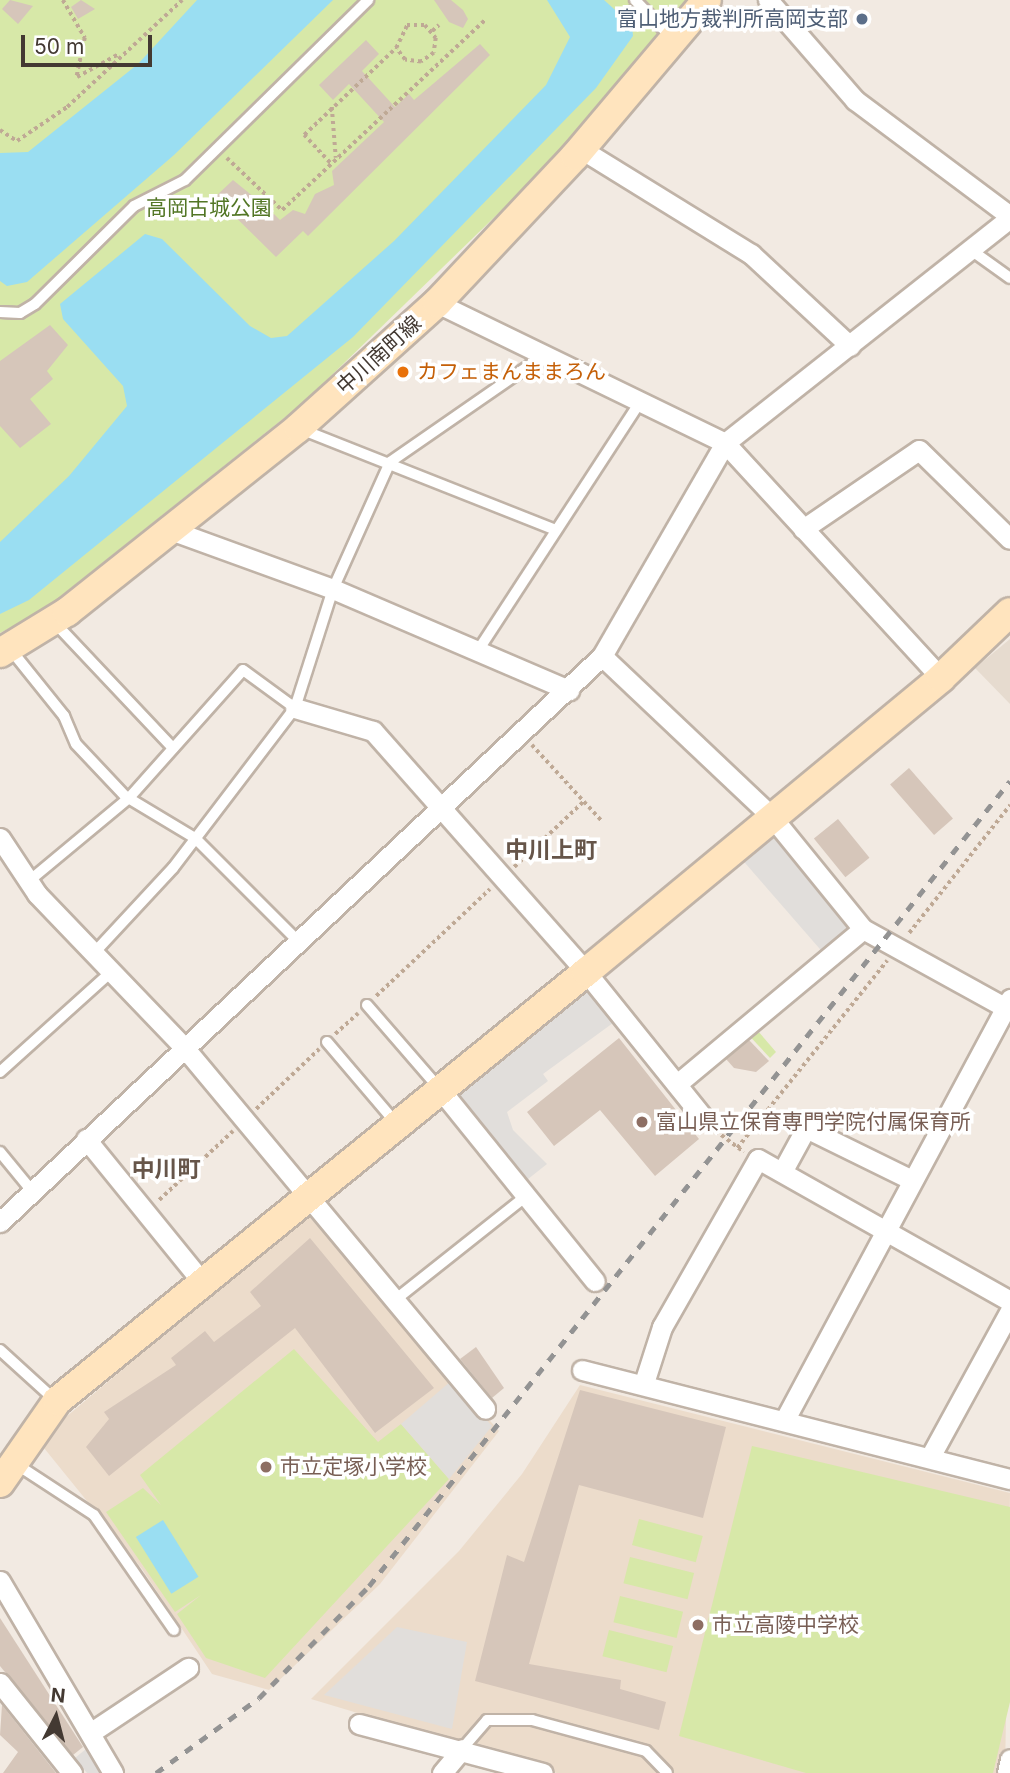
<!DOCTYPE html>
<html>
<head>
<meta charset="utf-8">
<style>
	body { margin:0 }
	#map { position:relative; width:1010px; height:1773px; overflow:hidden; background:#f2eae2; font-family:Inter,"Noto Sans JP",sans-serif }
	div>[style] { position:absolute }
	.residential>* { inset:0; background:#e6dbcf }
	.education>* { inset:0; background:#ecdccb }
	.green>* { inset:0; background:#d7e8a8; transform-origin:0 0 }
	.parking>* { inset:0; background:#e1dedb; transform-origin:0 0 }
	.water>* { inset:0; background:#9adef2; transform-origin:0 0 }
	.building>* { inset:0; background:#d6c6ba; transform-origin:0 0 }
	.path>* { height:3.5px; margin-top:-1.75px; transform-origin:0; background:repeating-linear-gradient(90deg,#bfa995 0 3.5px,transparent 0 7px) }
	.roads { filter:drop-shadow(2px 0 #c0b3a7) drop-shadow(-2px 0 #c0b3a7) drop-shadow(0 2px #c0b3a7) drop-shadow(0 -2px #c0b3a7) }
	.lane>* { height:10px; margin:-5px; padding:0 5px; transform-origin:5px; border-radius:5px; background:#fff }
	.street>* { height:19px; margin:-9.5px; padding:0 9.5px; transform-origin:9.5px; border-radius:9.5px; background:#fff }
	.secondary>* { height:28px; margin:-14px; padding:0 14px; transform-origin:14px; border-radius:14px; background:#ffe4be }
	.rail>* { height:5px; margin-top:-2.5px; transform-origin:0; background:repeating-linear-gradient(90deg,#939393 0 9px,transparent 0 18px) }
	.dots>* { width:19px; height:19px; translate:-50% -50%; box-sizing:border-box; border:4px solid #fff; border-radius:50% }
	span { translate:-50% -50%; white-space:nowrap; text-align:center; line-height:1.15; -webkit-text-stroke:7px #fff; paint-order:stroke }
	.service-label { font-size:21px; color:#4e5e75 }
	.right { translate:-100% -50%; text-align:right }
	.park-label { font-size:21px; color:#527625 }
	.street-label { font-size:21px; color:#433932 }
	.food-label { font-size:21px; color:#c56008 }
	.left { translate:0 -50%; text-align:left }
	.education-label { font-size:21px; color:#785e54 }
	.neighbourhood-label { font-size:23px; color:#665549; font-weight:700 }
	.north { position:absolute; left:21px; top:1682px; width:70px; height:70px; -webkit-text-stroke:5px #fff; paint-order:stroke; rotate:6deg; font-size:19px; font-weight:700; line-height:28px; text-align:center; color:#433932 }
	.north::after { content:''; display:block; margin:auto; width:24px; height:32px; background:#433932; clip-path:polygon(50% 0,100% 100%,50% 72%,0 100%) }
	.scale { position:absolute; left:21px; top:35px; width:131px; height:32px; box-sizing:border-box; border:4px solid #433932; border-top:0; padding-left:9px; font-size:21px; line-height:24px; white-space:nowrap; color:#433932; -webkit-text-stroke:5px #fff; paint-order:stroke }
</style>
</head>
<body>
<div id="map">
	<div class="residential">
		<i style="clip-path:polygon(1010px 639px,1010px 704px,975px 668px)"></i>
	</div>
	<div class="education">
		<i style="clip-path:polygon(307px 1214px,499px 1431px,380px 1584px,269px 1690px,212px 1674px,142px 1569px,44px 1448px,66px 1417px)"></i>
		<i style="clip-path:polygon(580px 1385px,1010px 1493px,1005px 1773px,557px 1773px,311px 1699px,459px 1551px,522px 1474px)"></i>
	</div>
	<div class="green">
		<i style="clip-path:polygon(0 0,692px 0,577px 137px,303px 403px,41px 612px,0 633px)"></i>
		<i style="clip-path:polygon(752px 1024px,776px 1052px,770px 1058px,744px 1030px)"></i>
		<i style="clip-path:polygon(294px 1349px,378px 1442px,401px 1424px,449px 1479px,265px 1678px,206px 1658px,177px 1614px,201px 1595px,175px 1612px,106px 1512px,143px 1488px,161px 1505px,140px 1475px)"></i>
		<i style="clip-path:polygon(752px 1446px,1010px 1507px,1010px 1702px,993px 1773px,806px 1773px,679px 1736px)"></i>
		<i style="left:639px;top:1519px;width:66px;height:27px;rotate:15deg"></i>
		<i style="left:630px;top:1557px;width:66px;height:27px;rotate:14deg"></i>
		<i style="left:620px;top:1596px;width:65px;height:27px;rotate:14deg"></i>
		<i style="left:609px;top:1630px;width:66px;height:27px;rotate:14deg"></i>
	</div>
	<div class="parking">
		<i style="left:776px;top:833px;width:118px;height:43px;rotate:49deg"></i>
		<i style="clip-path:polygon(586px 990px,613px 1023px,543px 1074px,548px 1081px,507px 1112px,513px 1130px,547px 1164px,523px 1183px,453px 1096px)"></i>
		<i style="clip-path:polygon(451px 1381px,492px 1426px,449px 1479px,401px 1424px)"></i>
		<i style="clip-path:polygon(397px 1627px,467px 1642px,452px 1729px,324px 1695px)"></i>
		<i style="clip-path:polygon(86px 1749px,100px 1773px,87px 1773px,75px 1758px)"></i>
	</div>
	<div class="water">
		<i style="clip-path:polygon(197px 0,333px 0,174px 155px,27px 282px,7px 286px,0 281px,0 153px,28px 152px,138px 64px)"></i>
		<i style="clip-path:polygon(547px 0,604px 0,632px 25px,633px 36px,596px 88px,353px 337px,29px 600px,0 614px,0 542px,69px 476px,127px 406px,123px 386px,63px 319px,60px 304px,145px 234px,162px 239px,250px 326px,271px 338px,287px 336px,394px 241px,546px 85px,570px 37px)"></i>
		<i style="left:163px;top:1520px;width:67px;height:32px;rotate:58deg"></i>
	</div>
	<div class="building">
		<i style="clip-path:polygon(10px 0,33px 6px,18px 24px,2px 9px)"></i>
		<i style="clip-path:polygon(81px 0,95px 9px,78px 19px,71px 7px)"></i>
		<i style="clip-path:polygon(434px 0,451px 0,463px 10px,468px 19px,463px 28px,449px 22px)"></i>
		<i style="clip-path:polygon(366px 40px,379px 54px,362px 71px,395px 107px,409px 94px,414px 100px,480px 44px,490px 55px,308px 236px,303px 231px,276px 257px,215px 197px,233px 180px,271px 211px,263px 219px,274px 214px,280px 220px,293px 210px,305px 214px,315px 194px,334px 185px,332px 171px,384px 122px,349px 84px,333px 100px,319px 85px)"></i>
		<i style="clip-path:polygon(50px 325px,68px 345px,47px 371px,53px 379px,30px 399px,51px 424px,20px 448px,0 426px,0 361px)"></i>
		<i style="left:909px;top:768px;width:67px;height:25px;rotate:49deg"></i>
		<i style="left:838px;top:819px;width:50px;height:31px;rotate:51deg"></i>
		<i style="clip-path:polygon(619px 1038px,699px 1139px,655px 1176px,600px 1110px,554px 1146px,527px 1112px)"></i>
		<i style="clip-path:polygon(749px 1040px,769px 1061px,756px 1072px,734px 1068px,726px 1059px)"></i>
		<i style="clip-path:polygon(310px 1238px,434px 1388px,375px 1433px,295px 1328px,109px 1476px,86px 1447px,109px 1419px,104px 1412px,176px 1365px,171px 1358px,205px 1331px,214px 1342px,261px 1306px,250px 1292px)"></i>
		<i style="clip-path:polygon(476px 1347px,504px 1388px,492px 1398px,460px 1359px)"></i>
		<i style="clip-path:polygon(580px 1390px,726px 1427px,703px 1518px,579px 1485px,529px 1664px,621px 1680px,620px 1689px,666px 1702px,659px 1730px,475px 1681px,507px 1555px,524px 1562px)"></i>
		<i style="clip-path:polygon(0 1618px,83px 1747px,73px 1755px,0 1666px)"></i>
		<i style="clip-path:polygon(2px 1705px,56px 1773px,3px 1773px,18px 1752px,0 1735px)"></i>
	</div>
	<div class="path">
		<i style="left:63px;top:0;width:44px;rotate:59.9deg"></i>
		<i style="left:85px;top:38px;width:40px;rotate:102deg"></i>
		<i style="left:77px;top:77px;width:46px;rotate:-28.8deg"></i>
		<i style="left:432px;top:31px;width:9px;rotate:-41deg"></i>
		<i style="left:332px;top:107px;width:51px;rotate:85.5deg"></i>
		<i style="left:0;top:130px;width:20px;rotate:33deg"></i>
		<i style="left:17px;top:141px;width:60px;rotate:-34.2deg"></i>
		<i style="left:67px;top:107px;width:157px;rotate:-42.9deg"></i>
		<i style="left:227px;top:158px;width:76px;rotate:43.4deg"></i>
		<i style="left:282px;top:210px;width:279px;rotate:-43.1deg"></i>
		<i style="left:330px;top:163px;width:38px;rotate:-133deg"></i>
		<i style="left:304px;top:135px;width:127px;rotate:-43.4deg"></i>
		<i style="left:396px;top:48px;width:25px;rotate:-64deg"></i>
		<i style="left:407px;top:25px;width:18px"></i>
		<i style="left:425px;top:25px;width:17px;rotate:50deg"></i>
		<i style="left:436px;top:38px;width:15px;rotate:98deg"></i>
		<i style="left:434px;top:53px;width:16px;rotate:145deg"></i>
		<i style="left:421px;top:62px;width:16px;rotate:-173deg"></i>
		<i style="left:405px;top:60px;width:15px;rotate:-127deg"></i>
		<i style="left:532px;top:745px;width:103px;rotate:47.4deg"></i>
		<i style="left:514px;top:867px;width:96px;rotate:-43.3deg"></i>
		<i style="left:909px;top:933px;width:163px;rotate:-51.7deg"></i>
		<i style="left:376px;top:996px;width:156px;rotate:-43.2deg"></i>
		<i style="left:335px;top:1034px;width:31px;rotate:-42deg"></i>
		<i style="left:256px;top:1109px;width:87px;rotate:-43.6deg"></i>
		<i style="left:716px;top:1131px;width:35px;rotate:37deg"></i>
		<i style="left:737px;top:1148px;width:240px;rotate:-51.3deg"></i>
		<i style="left:159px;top:1200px;width:101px;rotate:-43deg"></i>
	</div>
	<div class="roads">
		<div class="lane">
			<i style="left:635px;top:0;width:52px;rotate:45.8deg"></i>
			<i style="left:971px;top:250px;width:48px;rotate:35.7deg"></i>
			<i style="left:0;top:312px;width:20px;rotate:3deg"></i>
			<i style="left:20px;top:313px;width:17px;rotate:-31deg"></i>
			<i style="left:35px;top:304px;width:139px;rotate:-44.7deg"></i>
			<i style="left:134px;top:206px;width:57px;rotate:-27deg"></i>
			<i style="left:185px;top:180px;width:257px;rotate:-44.5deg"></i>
			<i style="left:303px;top:430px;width:272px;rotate:21.6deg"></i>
			<i style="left:55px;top:623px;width:172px;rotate:46.7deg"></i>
			<i style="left:479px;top:649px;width:295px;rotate:-56.9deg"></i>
			<i style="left:11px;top:650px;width:85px;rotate:51.2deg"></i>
			<i style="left:64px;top:716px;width:30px;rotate:67deg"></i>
			<i style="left:76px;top:744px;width:71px;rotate:46.7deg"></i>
			<i style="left:125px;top:796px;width:82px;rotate:31deg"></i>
			<i style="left:195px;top:838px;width:147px;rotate:45deg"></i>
			<i style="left:29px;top:881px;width:130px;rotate:-39.7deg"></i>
			<i style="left:129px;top:798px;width:171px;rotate:-48.3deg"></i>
			<i style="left:243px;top:670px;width:64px;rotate:36.2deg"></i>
			<i style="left:94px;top:953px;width:116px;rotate:-47.1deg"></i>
			<i style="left:173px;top:868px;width:201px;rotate:-52.7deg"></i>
			<i style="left:295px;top:708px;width:125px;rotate:-72.3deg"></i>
			<i style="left:333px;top:589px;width:139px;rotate:-65.8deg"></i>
			<i style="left:390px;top:462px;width:186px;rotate:-34.7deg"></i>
			<i style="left:367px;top:1005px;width:110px;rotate:49.1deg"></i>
			<i style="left:327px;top:1042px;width:106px;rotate:49.6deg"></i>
			<i style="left:0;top:1072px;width:149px;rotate:-42deg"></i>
			<i style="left:0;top:1152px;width:50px;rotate:50.6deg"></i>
			<i style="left:395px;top:1300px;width:167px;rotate:-38.4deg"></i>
			<i style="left:0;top:1350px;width:76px;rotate:42.3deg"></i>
			<i style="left:16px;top:1464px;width:93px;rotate:33.2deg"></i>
			<i style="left:94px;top:1515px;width:140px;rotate:55.2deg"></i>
			<i style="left:462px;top:1749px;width:38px;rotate:-49deg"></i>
			<i style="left:487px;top:1720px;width:45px"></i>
			<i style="left:532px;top:1720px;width:118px;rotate:15.2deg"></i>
			<i style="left:646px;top:1751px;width:30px;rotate:46deg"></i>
		</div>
		<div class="street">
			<i style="left:768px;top:0;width:133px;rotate:49deg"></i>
			<i style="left:855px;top:100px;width:194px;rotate:36.8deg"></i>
			<i style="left:581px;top:149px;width:200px;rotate:31.7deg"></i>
			<i style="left:751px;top:254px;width:135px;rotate:42.9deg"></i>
			<i style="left:437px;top:303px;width:320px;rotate:25.9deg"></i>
			<i style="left:725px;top:443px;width:319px;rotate:47.4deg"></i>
			<i style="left:168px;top:529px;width:176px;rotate:20deg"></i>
			<i style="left:333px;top:589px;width:257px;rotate:23.2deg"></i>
			<i style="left:803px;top:529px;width:140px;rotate:-34.3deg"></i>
			<i style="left:919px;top:450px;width:127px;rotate:44.4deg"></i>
			<i style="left:602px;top:656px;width:234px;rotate:43.4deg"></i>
			<i style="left:772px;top:817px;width:144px;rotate:50.9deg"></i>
			<i style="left:863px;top:929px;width:168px;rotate:28.9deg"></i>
			<i style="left:295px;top:708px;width:81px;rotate:16.4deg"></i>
			<i style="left:373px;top:731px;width:322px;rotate:48.5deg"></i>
			<i style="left:586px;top:972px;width:190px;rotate:51.2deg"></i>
			<i style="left:0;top:838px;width:67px;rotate:56.5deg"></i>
			<i style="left:37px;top:894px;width:211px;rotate:46.2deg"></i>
			<i style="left:183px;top:1046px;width:472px;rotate:50.2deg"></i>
			<i style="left:677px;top:1084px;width:242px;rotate:-39.8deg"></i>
			<i style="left:439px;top:1088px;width:248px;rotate:51.1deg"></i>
			<i style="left:86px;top:1139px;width:187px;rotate:50.9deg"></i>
			<i style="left:782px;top:1172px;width:50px;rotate:-61.4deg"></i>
			<i style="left:806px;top:1128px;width:118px;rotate:26.1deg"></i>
			<i style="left:0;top:1222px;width:826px;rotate:-43.23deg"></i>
			<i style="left:602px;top:656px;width:246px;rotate:-60deg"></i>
			<i style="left:725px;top:443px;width:363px;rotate:-38.3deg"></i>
			<i style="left:582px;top:1370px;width:442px;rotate:14.3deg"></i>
			<i style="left:644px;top:1383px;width:59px;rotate:-72.2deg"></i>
			<i style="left:662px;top:1327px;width:193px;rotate:-60.3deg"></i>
			<i style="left:758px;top:1159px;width:289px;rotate:29.4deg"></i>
			<i style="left:784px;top:1421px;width:479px;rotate:-61.8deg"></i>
			<i style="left:930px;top:1457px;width:166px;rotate:-61.3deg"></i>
			<i style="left:0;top:1581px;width:223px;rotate:59.5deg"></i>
			<i style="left:0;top:1683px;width:115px;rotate:51.3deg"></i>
			<i style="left:359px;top:1724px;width:190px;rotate:14.9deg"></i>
			<i style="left:90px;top:1733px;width:118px;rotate:-33.6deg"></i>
			<i style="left:442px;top:1773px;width:31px;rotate:-50deg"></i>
			<i style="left:1007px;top:1773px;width:14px;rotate:-78deg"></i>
		</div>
		<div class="secondary">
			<i style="left:0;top:653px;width:79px;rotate:-31.5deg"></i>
			<i style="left:67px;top:612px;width:295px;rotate:-38.5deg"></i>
			<i style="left:298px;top:428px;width:187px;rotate:-42deg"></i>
			<i style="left:437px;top:303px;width:202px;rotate:-46.8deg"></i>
			<i style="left:575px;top:156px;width:204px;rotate:-49.8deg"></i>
			<i style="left:0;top:1483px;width:100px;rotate:-55.2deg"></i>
			<i style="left:57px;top:1401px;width:681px;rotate:-39.04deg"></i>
			<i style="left:586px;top:972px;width:461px;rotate:-39.6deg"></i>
			<i style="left:941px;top:678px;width:95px;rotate:-43.7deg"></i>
		</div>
	</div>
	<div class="rail">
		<i style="left:156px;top:1773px;width:127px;rotate:-36.1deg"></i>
		<i style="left:259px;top:1698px;width:157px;rotate:-45.5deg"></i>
		<i style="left:369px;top:1586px;width:1029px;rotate:-51.47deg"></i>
	</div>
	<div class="dots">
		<i style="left:862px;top:19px;background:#5c6f8a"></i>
		<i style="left:403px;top:372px;background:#e8710a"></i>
		<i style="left:642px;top:1122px;background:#8d6e63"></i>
		<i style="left:266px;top:1467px;background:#8d6e63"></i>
		<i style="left:698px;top:1625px;background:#8d6e63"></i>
	</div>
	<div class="service-label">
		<span class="right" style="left:848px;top:19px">富山地方裁判所高岡支部</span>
	</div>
	<div class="park-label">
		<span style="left:209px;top:208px">高岡古城公園</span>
	</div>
	<div class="street-label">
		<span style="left:379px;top:355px;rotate:-42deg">中川南町線</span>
	</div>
	<div class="food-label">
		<span class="left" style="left:417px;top:372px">カフェまんままろん</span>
	</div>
	<div class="education-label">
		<span class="left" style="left:656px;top:1122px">富山県立保育専門学院付属保育所</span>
		<span class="left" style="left:280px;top:1467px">市立定塚小学校</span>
		<span class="left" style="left:712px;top:1625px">市立高陵中学校</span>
	</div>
	<div class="neighbourhood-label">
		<span style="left:551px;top:850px">中川上町</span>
		<span style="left:166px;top:1169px">中川町</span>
	</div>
	<div class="north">N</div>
	<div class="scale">50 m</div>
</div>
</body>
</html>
